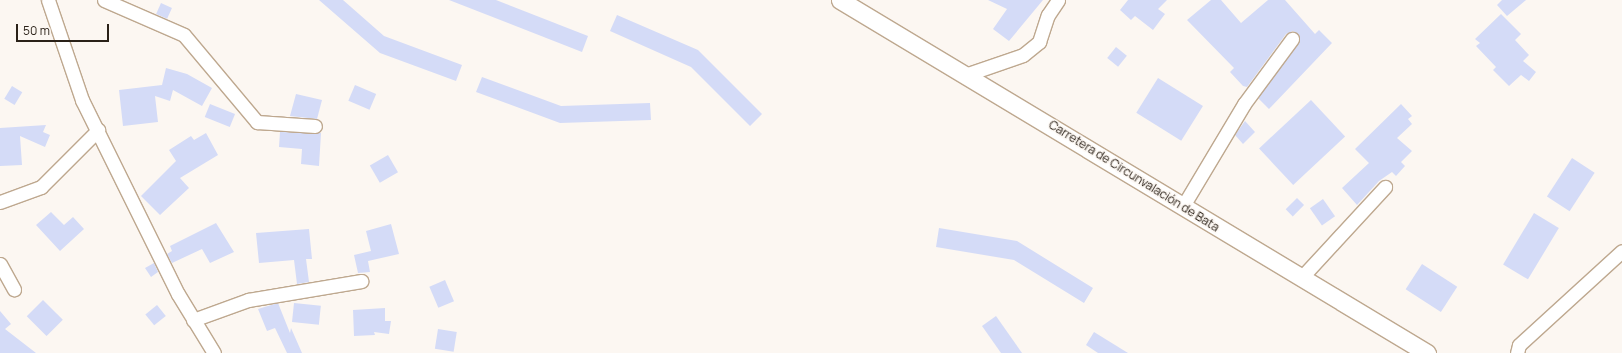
<!DOCTYPE html>
<html>
<head>
<meta charset="utf-8">
<style>
	body { margin:0 }
	#map { position:relative; width:1622px; height:353px; overflow:hidden; background:#fcf7f2; font-family:Manrope,sans-serif }
	div>[style] { position:absolute }
	.building>* { inset:0; background:#d4dbf7; transform-origin:0 0 }
	.roads { filter:drop-shadow(1px 0 #bea88f) drop-shadow(-1px 0 #bea88f) drop-shadow(0 1px #bea88f) drop-shadow(0 -1px #bea88f) }
	.minor>* { height:13px; margin:-6.5px; padding:0 6.5px; transform-origin:6.5px; border-radius:6.5px; background:#fff }
	.major>* { height:17px; margin:-8.5px; padding:0 8.5px; transform-origin:8.5px; border-radius:8.5px; background:#fff }
	span { translate:-50% -50%; white-space:nowrap; text-align:center; line-height:1.15; -webkit-text-stroke:3px #fcf7f2; paint-order:stroke }
	.street-label { font-size:12px; color:#2a2118 }
	.scale { position:absolute; left:16px; top:24px; width:93px; height:18px; box-sizing:border-box; border:2px solid #2a2118; border-top:0; padding-left:5px; font-size:12px; line-height:14px; white-space:nowrap; color:#2a2118; -webkit-text-stroke:3px #fcf7f2; paint-order:stroke }
</style>
</head>
<body>
<div id="map">
	<div class="building">
		<i style="clip-path:polygon(319px 0,343px 0,384px 36px,462px 65px,456px 81px,380px 53px)"></i>
		<i style="clip-path:polygon(449px 0,496px 0,588px 36px,582px 52px)"></i>
		<i style="clip-path:polygon(988px 0,1043px 0,1009px 41px,993px 29px,1007px 9px)"></i>
		<i style="clip-path:polygon(1128px 0,1167px 0,1158px 9px,1165px 14px,1153px 30px,1135px 16px,1131px 20px,1120px 10px)"></i>
		<i style="clip-path:polygon(1211px 0,1221px 0,1241px 23px,1268px 0,1285px 0,1315px 34px,1319px 30px,1332px 43px,1269px 109px,1258px 98px,1298px 44px,1299px 35px,1293px 31px,1286px 34px,1247px 87px,1243px 86px,1230px 72px,1234px 68px,1187px 20px)"></i>
		<i style="clip-path:polygon(1502px 0,1526px 0,1507px 16px,1497px 5px)"></i>
		<i style="left:161px;top:3px;width:12px;height:12px;rotate:24deg"></i>
		<i style="clip-path:polygon(1501px 14px,1521px 34px,1515px 40px,1529px 55px,1523px 61px,1536px 72px,1529px 81px,1521px 75px,1509px 86px,1493px 70px,1496px 67px,1476px 46px,1480px 43px,1475px 39px)"></i>
		<i style="clip-path:polygon(617px 15px,698px 50px,762px 114px,750px 126px,691px 67px,610px 31px)"></i>
		<i style="left:1116px;top:47px;width:14px;height:14px;rotate:39deg"></i>
		<i style="clip-path:polygon(166px 68px,187px 74px,212px 88px,202px 106px,173px 90px,170px 101px,155px 96px,158px 122px,123px 126px,119px 90px,162px 85px)"></i>
		<i style="clip-path:polygon(482px 77px,561px 106px,650px 103px,651px 120px,560px 123px,476px 92px)"></i>
		<i style="left:1158px;top:78px;width:53px;height:41px;rotate:32deg"></i>
		<i style="left:355px;top:85px;width:23px;height:17px;rotate:23deg"></i>
		<i style="left:12px;top:86px;width:12px;height:15px;rotate:31deg"></i>
		<i style="clip-path:polygon(296px 94px,322px 100px,317px 119px,290px 116px)"></i>
		<i style="left:1311px;top:100px;width:50px;height:71px;rotate:47deg"></i>
		<i style="left:210px;top:104px;width:27px;height:14px;rotate:22deg"></i>
		<i style="clip-path:polygon(1401px 104px,1412px 116px,1408px 119px,1412px 124px,1397px 138px,1412px 151px,1401px 162px,1405px 166px,1396px 176px,1392px 172px,1379px 181px,1357px 205px,1342px 188px,1369px 163px,1355px 149px)"></i>
		<i style="clip-path:polygon(1245px 121px,1255px 132px,1243px 144px,1235px 135px)"></i>
		<i style="clip-path:polygon(46px 125px,43px 132px,50px 135px,45px 147px,20px 136px,22px 165px,0 166px,0 128px)"></i>
		<i style="clip-path:polygon(280px 132px,321px 133px,319px 166px,301px 164px,302px 149px,279px 147px)"></i>
		<i style="clip-path:polygon(206px 133px,218px 155px,180px 178px,189px 188px,160px 215px,141px 196px,176px 161px,169px 150px,191px 136px,194px 140px)"></i>
		<i style="left:388px;top:155px;width:20px;height:21px;rotate:60deg"></i>
		<i style="left:1572px;top:158px;width:27px;height:46px;rotate:33deg"></i>
		<i style="left:1297px;top:198px;width:10px;height:16px;rotate:45deg"></i>
		<i style="left:1323px;top:199px;width:21px;height:16px;rotate:55deg"></i>
		<i style="clip-path:polygon(51px 212px,64px 225px,73px 217px,84px 229px,60px 251px,36px 225px)"></i>
		<i style="left:1534px;top:213px;width:29px;height:60px;rotate:31deg"></i>
		<i style="clip-path:polygon(216px 223px,234px 252px,210px 263px,202px 249px,172px 263px,167px 254px,172px 251px,170px 246px)"></i>
		<i style="clip-path:polygon(391px 224px,399px 254px,368px 261px,370px 272px,358px 273px,354px 255px,371px 251px,366px 231px)"></i>
		<i style="clip-path:polygon(939px 228px,1017px 241px,1093px 288px,1084px 303px,1014px 260px,936px 247px)"></i>
		<i style="clip-path:polygon(309px 229px,312px 259px,306px 259px,309px 282px,297px 284px,294px 260px,259px 263px,256px 233px)"></i>
		<i style="clip-path:polygon(154px 263px,158px 272px,151px 277px,145px 268px)"></i>
		<i style="left:1422px;top:264px;width:42px;height:30px;rotate:33deg"></i>
		<i style="left:445px;top:280px;width:23px;height:17px;rotate:67deg"></i>
		<i style="left:43px;top:300px;width:28px;height:23px;rotate:45deg"></i>
		<i style="clip-path:polygon(278px 303px,290px 333px,291px 328px,302px 353px,287px 353px,275px 328px,267px 331px,258px 309px)"></i>
		<i style="left:294px;top:303px;width:27px;height:19px;rotate:6deg"></i>
		<i style="left:157px;top:305px;width:14px;height:15px;rotate:51deg"></i>
		<i style="clip-path:polygon(385px 308px,385px 321px,391px 321px,389px 334px,374px 332px,375px 335px,354px 336px,353px 310px)"></i>
		<i style="clip-path:polygon(0 311px,11px 324px,5px 329px,36px 353px,0 353px)"></i>
		<i style="clip-path:polygon(996px 316px,1022px 353px,1001px 353px,982px 326px)"></i>
		<i style="left:438px;top:329px;width:19px;height:20px;rotate:9deg"></i>
		<i style="clip-path:polygon(1094px 332px,1128px 353px,1098px 353px,1086px 345px)"></i>
	</div>
	<div class="roads">
		<div class="minor">
			<i style="left:48px;top:0;width:106px;rotate:71.2deg"></i>
			<i style="left:82px;top:100px;width:216px;rotate:63.7deg"></i>
			<i style="left:178px;top:294px;width:69px;rotate:58.6deg"></i>
			<i style="left:104px;top:0;width:87px;rotate:23.6deg"></i>
			<i style="left:184px;top:35px;width:114px;rotate:50deg"></i>
			<i style="left:257px;top:122px;width:58px;rotate:3.9deg"></i>
			<i style="left:968px;top:74px;width:58px;rotate:-19.1deg"></i>
			<i style="left:1023px;top:55px;width:21px;rotate:-39deg"></i>
			<i style="left:1039px;top:42px;width:28px;rotate:-72deg"></i>
			<i style="left:1048px;top:15px;width:18px;rotate:-56deg"></i>
			<i style="left:0;top:202px;width:44px;rotate:-20.1deg"></i>
			<i style="left:41px;top:187px;width:81px;rotate:-45deg"></i>
			<i style="left:1183px;top:206px;width:119px;rotate:-59.1deg"></i>
			<i style="left:1244px;top:104px;width:81px;rotate:-53.6deg"></i>
			<i style="left:0;top:264px;width:29px;rotate:61deg"></i>
			<i style="left:1301px;top:278px;width:124px;rotate:-47.3deg"></i>
			<i style="left:193px;top:320px;width:59px;rotate:-20deg"></i>
			<i style="left:248px;top:300px;width:115px;rotate:-9.5deg"></i>
			<i style="left:1517px;top:353px;width:8px;rotate:-76deg"></i>
			<i style="left:1519px;top:345px;width:139px;rotate:-42.4deg"></i>
		</div>
		<div class="major">
			<i style="left:840px;top:0;width:685px;rotate:31.02deg"></i>
		</div>
	</div>
	<div class="street-label">
		<span style="left:1134px;top:176px;rotate:32deg">Carretera de Circunvalación de Bata</span>
	</div>
	<div class="scale">50 m</div>
</div>
</body>
</html>
